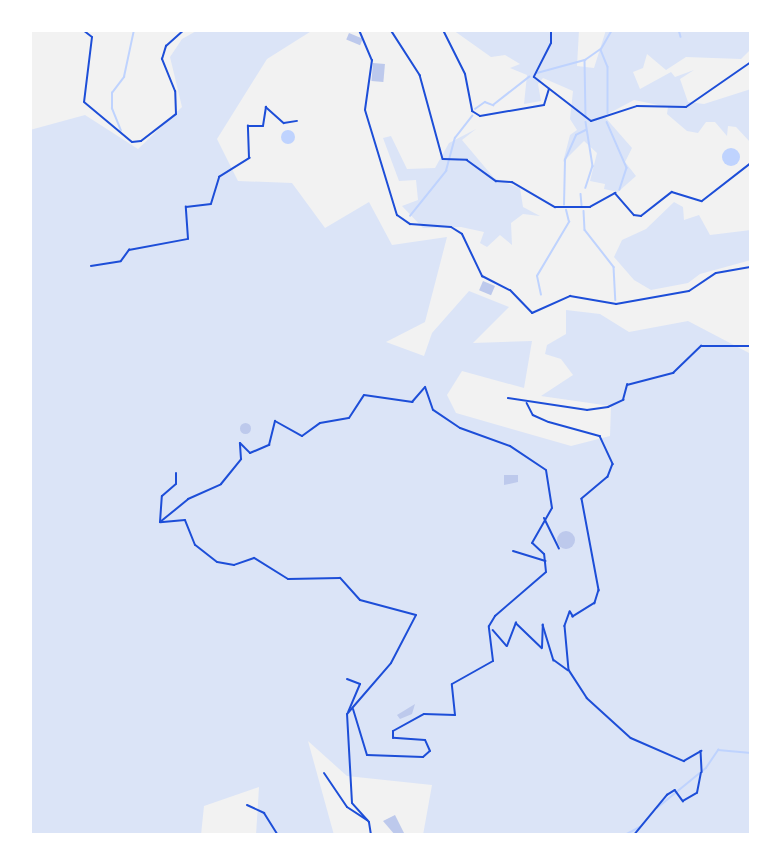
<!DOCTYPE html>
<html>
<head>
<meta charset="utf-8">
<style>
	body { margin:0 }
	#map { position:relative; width:781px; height:865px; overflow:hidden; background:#f2f2f2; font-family:Karla,sans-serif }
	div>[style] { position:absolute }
	.green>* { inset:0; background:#dbe4f7 }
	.water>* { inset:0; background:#bfd3fe }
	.round { border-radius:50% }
	.stream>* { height:1.5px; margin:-0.75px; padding:0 0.75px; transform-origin:0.75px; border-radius:0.75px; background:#bfd3fe }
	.building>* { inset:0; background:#bdc9ec; transform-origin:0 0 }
	.path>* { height:1.5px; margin:-0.75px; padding:0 0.75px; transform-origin:0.75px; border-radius:0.75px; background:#1d4ed8 }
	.minor>* { height:2px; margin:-1px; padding:0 1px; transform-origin:1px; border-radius:1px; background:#1d4ed8 }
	span { translate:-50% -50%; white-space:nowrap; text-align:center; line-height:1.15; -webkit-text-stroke:6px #fff; paint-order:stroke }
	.frame { position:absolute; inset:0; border:32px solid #fff; pointer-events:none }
</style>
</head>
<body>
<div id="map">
	<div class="green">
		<i style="clip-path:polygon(198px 30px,313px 30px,267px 59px,217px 139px,238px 181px,292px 183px,325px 228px,369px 202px,392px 245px,447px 237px,425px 322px,386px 342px,424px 356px,432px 333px,469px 291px,509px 307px,473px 343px,532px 341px,524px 388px,462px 371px,447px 395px,456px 413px,571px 446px,610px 436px,611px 406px,541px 396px,573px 375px,561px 359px,545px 354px,547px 345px,566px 334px,566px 310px,600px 314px,629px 332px,688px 321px,751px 354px,751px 835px,423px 835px,432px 785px,347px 776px,308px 741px,334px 835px,256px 835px,259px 787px,204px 806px,201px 835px,30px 835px,30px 130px,85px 115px,138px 149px,182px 107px,170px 57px,182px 39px)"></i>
		<i style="clip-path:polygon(453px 30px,579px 30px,577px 66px,594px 68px,606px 30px,751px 30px,751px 49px,741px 59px,686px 57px,666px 70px,647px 54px,643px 68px,633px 72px,640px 89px,671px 72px,675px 77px,694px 70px,680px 79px,688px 102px,704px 104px,751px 89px,751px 143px,736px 127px,728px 126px,727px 136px,715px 122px,706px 122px,698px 133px,687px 131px,667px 114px,668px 107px,634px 100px,604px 116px,632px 148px,625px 162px,636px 176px,618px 192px,604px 189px,605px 184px,590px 181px,597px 153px,584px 141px,563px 162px,570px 135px,577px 130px,570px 119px,573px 91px,543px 78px,538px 84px,541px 101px,524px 104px,527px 75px,510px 68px,520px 64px,505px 55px,491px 57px)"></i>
		<i style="clip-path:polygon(476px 129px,462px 140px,494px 178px,520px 188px,523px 207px,540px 216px,523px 214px,511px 223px,512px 245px,500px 235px,487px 247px,480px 243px,484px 232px,461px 227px,423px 228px,402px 206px,418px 200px,416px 180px,399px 181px,383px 138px,391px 136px,407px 169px,435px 168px,449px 143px)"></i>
		<i style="clip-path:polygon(674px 202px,683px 207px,684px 220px,699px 215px,710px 235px,751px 230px,751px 260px,700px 274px,688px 283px,651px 290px,634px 280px,614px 257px,622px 240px,646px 229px)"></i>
	</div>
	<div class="water">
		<i class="round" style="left:281px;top:130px;width:14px;height:14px"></i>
		<i class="round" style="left:722px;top:148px;width:18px;height:18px"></i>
	</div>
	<div class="stream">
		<i style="left:679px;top:30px;width:7px;rotate:74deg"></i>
		<i style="left:601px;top:50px;width:18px;rotate:68deg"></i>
		<i style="left:608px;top:67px;width:46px;rotate:90deg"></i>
		<i style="left:585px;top:60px;width:57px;rotate:89deg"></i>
		<i style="left:537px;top:73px;width:50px;rotate:-15.2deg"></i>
		<i style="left:585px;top:60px;width:19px;rotate:-35deg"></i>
		<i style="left:601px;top:49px;width:22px;rotate:-60deg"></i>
		<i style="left:475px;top:109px;width:12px;rotate:-35deg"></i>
		<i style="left:485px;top:102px;width:9px;rotate:21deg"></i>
		<i style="left:493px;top:105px;width:46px;rotate:-37.9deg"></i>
		<i style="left:586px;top:122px;width:45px;rotate:81deg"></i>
		<i style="left:593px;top:166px;width:23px;rotate:108deg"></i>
		<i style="left:607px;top:122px;width:50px;rotate:66.5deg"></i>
		<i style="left:627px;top:168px;width:23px;rotate:108deg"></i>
		<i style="left:121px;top:131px;width:24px;rotate:-112deg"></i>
		<i style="left:112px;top:109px;width:16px;rotate:-90deg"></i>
		<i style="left:112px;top:93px;width:20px;rotate:-53deg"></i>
		<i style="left:124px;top:77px;width:48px;rotate:-78deg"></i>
		<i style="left:581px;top:194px;width:11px;rotate:85deg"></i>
		<i style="left:564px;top:205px;width:45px;rotate:-88.7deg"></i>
		<i style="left:565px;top:160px;width:27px;rotate:-66deg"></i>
		<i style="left:576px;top:135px;width:11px;rotate:-27deg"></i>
		<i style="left:584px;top:211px;width:19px;rotate:87deg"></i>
		<i style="left:585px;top:230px;width:47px;rotate:51.9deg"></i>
		<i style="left:614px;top:267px;width:33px;rotate:87deg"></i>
		<i style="left:410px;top:216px;width:58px;rotate:-51.3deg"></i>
		<i style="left:446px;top:171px;width:34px;rotate:-75deg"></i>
		<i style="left:455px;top:138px;width:28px;rotate:-52deg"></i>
		<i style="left:541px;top:295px;width:19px;rotate:-102deg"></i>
		<i style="left:537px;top:276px;width:63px;rotate:-59.3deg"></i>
		<i style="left:569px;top:222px;width:12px;rotate:-104deg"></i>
		<i style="left:657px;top:808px;width:63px;rotate:-39.2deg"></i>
		<i style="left:706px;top:768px;width:22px;rotate:-56deg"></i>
		<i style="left:718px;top:750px;width:33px;rotate:5deg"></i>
		<i style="left:625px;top:835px;width:17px;rotate:-28deg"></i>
	</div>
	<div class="building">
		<i style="left:349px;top:33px;width:15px;height:7px;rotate:23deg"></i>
		<i style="left:373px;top:63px;width:12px;height:18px;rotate:5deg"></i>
		<i style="left:483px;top:281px;width:13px;height:10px;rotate:23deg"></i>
		<i class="round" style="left:239.5px;top:422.5px;width:11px;height:11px"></i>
		<i style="clip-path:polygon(504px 475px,518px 475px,518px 482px,504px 485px)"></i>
		<i class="round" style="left:557px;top:531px;width:18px;height:18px"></i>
		<i style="clip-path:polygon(415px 704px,412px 714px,400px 719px,397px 715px)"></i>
		<i style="clip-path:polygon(395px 815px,405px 835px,395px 835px,383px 821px)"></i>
	</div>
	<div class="path">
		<i style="left:391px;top:30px;width:54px;rotate:57.2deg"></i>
		<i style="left:420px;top:75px;width:87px;rotate:74.7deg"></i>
		<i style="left:443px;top:159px;width:24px;rotate:2deg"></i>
		<i style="left:467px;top:160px;width:36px;rotate:36deg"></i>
		<i style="left:496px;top:181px;width:16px;rotate:4deg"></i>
		<i style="left:512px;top:182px;width:50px;rotate:30.2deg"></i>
		<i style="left:555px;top:207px;width:35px"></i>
		<i style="left:590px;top:207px;width:29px;rotate:-29deg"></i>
		<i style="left:615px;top:193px;width:29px;rotate:49deg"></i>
		<i style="left:634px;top:215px;width:7px;rotate:8deg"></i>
		<i style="left:641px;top:216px;width:39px;rotate:-38deg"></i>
		<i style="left:672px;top:192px;width:31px;rotate:17deg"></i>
		<i style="left:702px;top:201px;width:62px;rotate:-37.8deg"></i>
		<i style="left:91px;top:266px;width:30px;rotate:-9deg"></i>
		<i style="left:121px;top:261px;width:14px;rotate:-54deg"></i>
		<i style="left:129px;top:250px;width:60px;rotate:-10.6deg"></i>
		<i style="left:188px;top:239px;width:32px;rotate:-94deg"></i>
		<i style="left:186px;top:207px;width:25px;rotate:-7deg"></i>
		<i style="left:211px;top:204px;width:28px;rotate:-73deg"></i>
		<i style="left:219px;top:177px;width:36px;rotate:-32deg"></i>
		<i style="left:249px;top:158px;width:32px;rotate:-92deg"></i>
		<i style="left:248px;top:126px;width:15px"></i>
		<i style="left:263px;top:126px;width:19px;rotate:-81deg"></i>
		<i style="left:266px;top:107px;width:24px;rotate:42deg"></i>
		<i style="left:284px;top:123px;width:13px;rotate:-9deg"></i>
		<i style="left:508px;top:398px;width:80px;rotate:8.6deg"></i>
		<i style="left:587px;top:410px;width:21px;rotate:-8deg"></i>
		<i style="left:608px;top:407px;width:17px;rotate:-25deg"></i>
		<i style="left:623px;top:400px;width:16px;rotate:-75deg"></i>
		<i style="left:627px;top:385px;width:48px;rotate:-14.6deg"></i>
		<i style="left:673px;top:373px;width:39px;rotate:-44deg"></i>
		<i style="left:701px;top:346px;width:50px"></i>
		<i style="left:527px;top:403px;width:13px;rotate:63deg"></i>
		<i style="left:533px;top:415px;width:17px;rotate:24deg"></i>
		<i style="left:549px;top:422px;width:53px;rotate:15.4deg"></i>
		<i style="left:600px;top:436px;width:31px;rotate:65deg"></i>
		<i style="left:613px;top:464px;width:14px;rotate:111deg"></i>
		<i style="left:608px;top:477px;width:34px;rotate:140deg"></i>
		<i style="left:582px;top:499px;width:93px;rotate:79.4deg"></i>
		<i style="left:599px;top:590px;width:14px;rotate:107deg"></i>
		<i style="left:595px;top:603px;width:26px;rotate:148deg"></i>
		<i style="left:573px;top:617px;width:6px;rotate:-121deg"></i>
		<i style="left:570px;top:612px;width:15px;rotate:110deg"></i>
		<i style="left:565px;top:626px;width:44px;rotate:84.8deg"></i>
		<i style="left:569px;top:670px;width:33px;rotate:57deg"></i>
		<i style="left:587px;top:698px;width:59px;rotate:42.3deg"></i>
		<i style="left:631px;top:738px;width:58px;rotate:23.5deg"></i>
		<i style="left:684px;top:761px;width:20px;rotate:-30deg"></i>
		<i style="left:701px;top:751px;width:21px;rotate:87deg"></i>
		<i style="left:493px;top:630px;width:21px;rotate:49deg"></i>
		<i style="left:507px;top:646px;width:25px;rotate:-69deg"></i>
		<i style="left:516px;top:623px;width:36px;rotate:44deg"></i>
		<i style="left:542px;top:648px;width:23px;rotate:-88deg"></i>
		<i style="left:543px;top:625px;width:37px;rotate:73deg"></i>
		<i style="left:554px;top:660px;width:17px;rotate:36deg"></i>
		<i style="left:634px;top:835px;width:52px;rotate:-50.5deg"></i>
		<i style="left:667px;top:795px;width:9px;rotate:-32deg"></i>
		<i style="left:675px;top:790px;width:14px;rotate:54deg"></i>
		<i style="left:683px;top:801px;width:16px;rotate:-30deg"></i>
		<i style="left:697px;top:793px;width:20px;rotate:-79deg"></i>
	</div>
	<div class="minor">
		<i style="left:83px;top:30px;width:11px;rotate:38deg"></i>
		<i style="left:92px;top:37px;width:65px;rotate:97deg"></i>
		<i style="left:84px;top:102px;width:62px;rotate:39.8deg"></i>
		<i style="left:132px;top:142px;width:9px;rotate:-6deg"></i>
		<i style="left:141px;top:141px;width:44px;rotate:-37.6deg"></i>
		<i style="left:176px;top:114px;width:23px;rotate:-92deg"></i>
		<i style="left:175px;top:91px;width:35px;rotate:-112deg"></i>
		<i style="left:162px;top:59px;width:14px;rotate:-73deg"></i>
		<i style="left:166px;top:46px;width:24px;rotate:-42deg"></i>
		<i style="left:359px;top:30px;width:33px;rotate:67deg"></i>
		<i style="left:372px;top:60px;width:50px;rotate:98deg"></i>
		<i style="left:365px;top:110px;width:110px;rotate:73.1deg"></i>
		<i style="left:397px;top:215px;width:16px;rotate:35deg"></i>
		<i style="left:410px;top:224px;width:41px;rotate:4.2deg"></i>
		<i style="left:451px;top:227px;width:13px;rotate:32deg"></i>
		<i style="left:462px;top:234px;width:47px;rotate:64.5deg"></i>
		<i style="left:482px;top:276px;width:31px;rotate:27deg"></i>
		<i style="left:510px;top:290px;width:32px;rotate:46deg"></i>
		<i style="left:532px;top:313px;width:42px;rotate:-24.1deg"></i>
		<i style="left:570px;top:296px;width:47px;rotate:9.9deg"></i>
		<i style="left:616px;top:304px;width:74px;rotate:-10.1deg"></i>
		<i style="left:689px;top:291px;width:32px;rotate:-34deg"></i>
		<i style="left:716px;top:273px;width:36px;rotate:-10deg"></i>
		<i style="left:443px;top:30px;width:49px;rotate:63.4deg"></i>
		<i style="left:465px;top:74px;width:38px;rotate:79deg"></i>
		<i style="left:472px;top:111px;width:9px;rotate:32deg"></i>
		<i style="left:480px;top:116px;width:65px;rotate:-9.8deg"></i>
		<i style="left:544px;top:105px;width:17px;rotate:-73deg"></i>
		<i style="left:551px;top:30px;width:13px;rotate:90deg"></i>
		<i style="left:551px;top:43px;width:38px;rotate:117deg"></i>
		<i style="left:534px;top:77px;width:72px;rotate:37.7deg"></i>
		<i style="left:591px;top:121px;width:48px;rotate:-18.1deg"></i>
		<i style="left:637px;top:106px;width:49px;rotate:1.2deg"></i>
		<i style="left:686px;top:107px;width:79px;rotate:-34.7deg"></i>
		<i style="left:544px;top:518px;width:34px;rotate:64deg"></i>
		<i style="left:160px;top:522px;width:26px;rotate:-86deg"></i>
		<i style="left:162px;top:496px;width:18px;rotate:-41deg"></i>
		<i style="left:176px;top:484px;width:11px;rotate:-90deg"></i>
		<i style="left:513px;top:551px;width:34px;rotate:17deg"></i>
		<i style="left:347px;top:679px;width:14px;rotate:21deg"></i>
		<i style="left:360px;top:684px;width:30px;rotate:113deg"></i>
		<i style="left:353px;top:709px;width:48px;rotate:73.1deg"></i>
		<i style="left:367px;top:755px;width:56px;rotate:2deg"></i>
		<i style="left:423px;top:757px;width:9px;rotate:-41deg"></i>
		<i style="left:430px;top:751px;width:12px;rotate:-114deg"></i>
		<i style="left:425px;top:740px;width:32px;rotate:-176deg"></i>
		<i style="left:393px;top:738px;width:7px;rotate:-90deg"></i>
		<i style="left:393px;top:731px;width:35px;rotate:-29deg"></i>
		<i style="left:424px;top:714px;width:31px;rotate:2deg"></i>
		<i style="left:455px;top:715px;width:31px;rotate:-96deg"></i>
		<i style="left:452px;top:684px;width:47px;rotate:-29.3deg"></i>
		<i style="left:493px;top:661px;width:35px;rotate:-97deg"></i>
		<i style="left:489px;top:626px;width:12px;rotate:-59deg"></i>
		<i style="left:495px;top:616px;width:67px;rotate:-40.8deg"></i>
		<i style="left:546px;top:572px;width:18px;rotate:-96deg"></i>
		<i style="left:544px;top:554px;width:16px;rotate:-137deg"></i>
		<i style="left:532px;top:543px;width:40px;rotate:-60.3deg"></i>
		<i style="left:552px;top:508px;width:38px;rotate:-99deg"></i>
		<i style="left:546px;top:470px;width:43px;rotate:-146.3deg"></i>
		<i style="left:510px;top:446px;width:53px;rotate:-160.2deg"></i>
		<i style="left:460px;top:428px;width:32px;rotate:-146deg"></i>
		<i style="left:433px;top:410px;width:24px;rotate:-109deg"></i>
		<i style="left:324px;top:773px;width:41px;rotate:55.9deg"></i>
		<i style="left:347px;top:807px;width:24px;rotate:33deg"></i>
		<i style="left:247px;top:805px;width:19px;rotate:25deg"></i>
		<i style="left:264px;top:813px;width:26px;rotate:58deg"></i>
		<i style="left:371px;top:835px;width:13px;rotate:-99deg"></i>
		<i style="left:369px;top:822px;width:25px;rotate:-132deg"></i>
		<i style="left:352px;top:803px;width:89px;rotate:-93.2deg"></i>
		<i style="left:347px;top:714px;width:67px;rotate:-49.2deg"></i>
		<i style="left:391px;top:663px;width:54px;rotate:-62.5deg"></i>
		<i style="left:416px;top:615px;width:58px;rotate:-165deg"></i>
		<i style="left:360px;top:600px;width:30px;rotate:-132deg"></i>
		<i style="left:340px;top:578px;width:52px;rotate:178.9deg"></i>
		<i style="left:288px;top:579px;width:40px;rotate:-148deg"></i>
		<i style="left:254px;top:558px;width:21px;rotate:161deg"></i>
		<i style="left:234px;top:565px;width:17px;rotate:-170deg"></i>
		<i style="left:217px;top:562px;width:28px;rotate:-142deg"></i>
		<i style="left:195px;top:545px;width:27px;rotate:-112deg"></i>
		<i style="left:185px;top:520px;width:25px;rotate:175deg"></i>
		<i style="left:160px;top:522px;width:36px;rotate:-39deg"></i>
		<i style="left:188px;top:499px;width:36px;rotate:-24deg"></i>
		<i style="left:221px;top:484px;width:32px;rotate:-51deg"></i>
		<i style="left:241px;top:459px;width:16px;rotate:-94deg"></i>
		<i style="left:240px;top:443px;width:14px;rotate:45deg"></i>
		<i style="left:250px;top:453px;width:21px;rotate:-23deg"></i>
		<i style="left:269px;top:445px;width:25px;rotate:-76deg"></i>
		<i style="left:275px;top:421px;width:31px;rotate:29deg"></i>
		<i style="left:302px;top:436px;width:22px;rotate:-36deg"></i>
		<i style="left:320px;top:423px;width:29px;rotate:-10deg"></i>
		<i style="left:349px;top:418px;width:27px;rotate:-57deg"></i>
		<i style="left:364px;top:395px;width:49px;rotate:8.3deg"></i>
		<i style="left:412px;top:402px;width:20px;rotate:-49deg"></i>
	</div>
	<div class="frame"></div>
</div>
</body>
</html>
